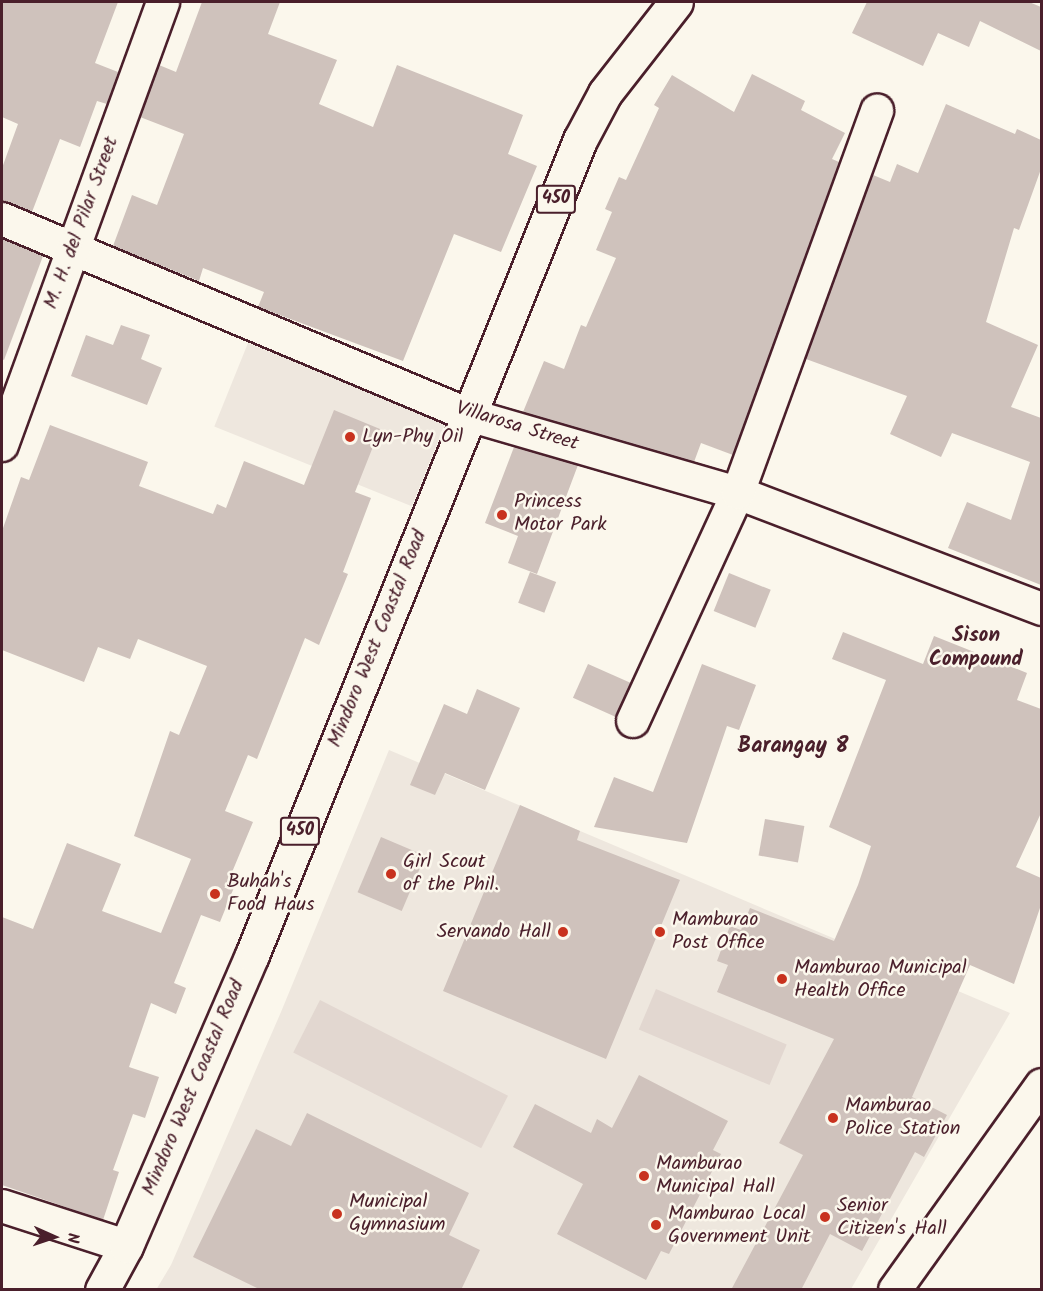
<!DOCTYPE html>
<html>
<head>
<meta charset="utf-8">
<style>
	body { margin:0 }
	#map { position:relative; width:1043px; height:1291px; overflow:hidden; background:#fbf7ec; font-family:Kalam,sans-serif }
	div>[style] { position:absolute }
	.built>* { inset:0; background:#eee7de; transform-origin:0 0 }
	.green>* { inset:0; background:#e2d7d0; transform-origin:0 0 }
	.building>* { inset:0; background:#cfc2bc; transform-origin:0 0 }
	.roads { filter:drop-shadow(2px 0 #4a1f2b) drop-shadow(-2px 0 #4a1f2b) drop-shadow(0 2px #4a1f2b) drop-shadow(0 -2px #4a1f2b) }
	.street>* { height:32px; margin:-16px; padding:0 16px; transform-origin:16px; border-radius:16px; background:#fbf7ec }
	.primary>* { height:33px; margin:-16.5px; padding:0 16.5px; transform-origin:16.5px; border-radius:16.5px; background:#fbf7ec }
	.dots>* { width:16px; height:16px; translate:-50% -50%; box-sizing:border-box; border:3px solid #fbf7ec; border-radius:50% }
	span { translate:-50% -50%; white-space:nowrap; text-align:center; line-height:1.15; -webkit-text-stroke:5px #fbf7ec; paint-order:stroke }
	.shield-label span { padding:2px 4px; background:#fbf7ec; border:2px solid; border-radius:4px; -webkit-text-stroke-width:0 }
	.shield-label { font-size:18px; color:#4a1f2b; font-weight:700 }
	.street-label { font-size:20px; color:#4a1f2b }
	.poi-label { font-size:20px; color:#4a1f2b }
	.left { translate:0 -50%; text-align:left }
	.right { translate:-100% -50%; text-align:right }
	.neighbourhood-label { font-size:21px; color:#4a1f2b; font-weight:700 }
	.quarter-label { font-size:22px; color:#4a1f2b; font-weight:700 }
	.frame { position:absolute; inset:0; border:3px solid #4a1f2b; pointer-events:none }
	.north { position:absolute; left:24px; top:1207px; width:60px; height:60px; -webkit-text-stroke:4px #fbf7ec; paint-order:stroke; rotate:93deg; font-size:16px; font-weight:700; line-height:24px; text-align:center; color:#4a1f2b }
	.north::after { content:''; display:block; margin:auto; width:21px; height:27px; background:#4a1f2b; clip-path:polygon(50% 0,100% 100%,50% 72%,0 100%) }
</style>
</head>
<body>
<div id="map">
	<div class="built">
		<i style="left:248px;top:343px;width:213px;height:90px;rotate:22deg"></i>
		<i style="clip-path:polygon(389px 750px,1010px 1013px,851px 1289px,156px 1290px,171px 1265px,281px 1012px)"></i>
	</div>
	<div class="green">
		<i style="left:656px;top:989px;width:142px;height:44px;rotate:23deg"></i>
		<i style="left:320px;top:1000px;width:211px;height:59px;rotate:27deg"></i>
	</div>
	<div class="building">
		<i style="clip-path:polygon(2px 2px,118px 2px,95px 63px,118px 72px,107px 104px,97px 101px,80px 147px,60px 139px,32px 212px,2px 201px,2px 168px,18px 124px,2px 117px)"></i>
		<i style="clip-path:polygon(202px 2px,280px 2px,268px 34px,337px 60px,319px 104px,373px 127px,397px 65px,523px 115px,508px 154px,537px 166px,501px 252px,454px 234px,403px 361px,258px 307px,264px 292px,203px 268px,199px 281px,113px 246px,132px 195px,157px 205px,184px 134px,140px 117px,159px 65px,176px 72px)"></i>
		<i style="clip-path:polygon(867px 2px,1029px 2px,1041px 7px,1041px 51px,980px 21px,969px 47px,938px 33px,923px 66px,852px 33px)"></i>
		<i style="clip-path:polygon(752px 74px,805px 101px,801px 110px,845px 133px,832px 159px,839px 162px,733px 455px,701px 443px,694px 462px,523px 412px,544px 361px,564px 369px,581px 325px,586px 327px,616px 258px,596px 250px,612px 212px,605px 209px,619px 177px,626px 180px,659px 108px,654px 105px,672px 75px,734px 112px)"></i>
		<i style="clip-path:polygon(946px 104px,1015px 134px,1017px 129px,1041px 140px,1041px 169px,1019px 230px,1014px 228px,986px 322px,1038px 345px,1011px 407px,1041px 418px,1041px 585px,948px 548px,967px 502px,1011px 520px,1030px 462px,952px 433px,941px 457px,890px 434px,907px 396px,806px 359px,873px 175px,890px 182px,897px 164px,918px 173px)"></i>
		<i style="clip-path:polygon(2px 238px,43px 256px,4px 360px,2px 359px)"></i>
		<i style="clip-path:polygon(121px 325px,150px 335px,141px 359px,162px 368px,147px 405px,71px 376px,86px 335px,113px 345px)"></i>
		<i style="clip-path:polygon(334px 410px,380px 429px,355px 492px,371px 498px,343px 572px,348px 574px,319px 645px,305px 638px,257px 759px,248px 755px,225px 811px,253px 822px,230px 877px,237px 880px,220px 922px,201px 915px,174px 983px,186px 988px,176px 1014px,151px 1003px,129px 1067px,159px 1077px,145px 1118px,133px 1114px,113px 1170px,119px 1172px,103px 1220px,2px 1185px,2px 917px,33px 929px,67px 843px,121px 864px,102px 911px,161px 933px,191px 859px,134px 836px,170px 731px,179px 735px,207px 666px,138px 639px,130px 659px,98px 647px,84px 682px,2px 650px,2px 531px,21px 477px,29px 480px,50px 425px,148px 462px,139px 486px,213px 514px,217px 504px,226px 508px,244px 461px,304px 485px)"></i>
		<i style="clip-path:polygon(514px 447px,578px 465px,537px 574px,508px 563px,518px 536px,485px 523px)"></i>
		<i style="left:530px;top:572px;width:28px;height:33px;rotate:21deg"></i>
		<i style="left:729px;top:573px;width:45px;height:41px;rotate:22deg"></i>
		<i style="clip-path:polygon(843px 632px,923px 664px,934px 636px,1027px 673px,1017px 700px,1041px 709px,1041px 813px,1016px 867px,1041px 878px,1041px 905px,1014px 984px,970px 965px,912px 1097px,947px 1115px,924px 1157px,915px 1152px,862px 1251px,830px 1234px,801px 1290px,731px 1290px,803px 1155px,779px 1143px,834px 1039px,717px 992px,728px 965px,717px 961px,730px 926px,741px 930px,750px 908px,834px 941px,858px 885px,871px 846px,829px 827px,886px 680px,832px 659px)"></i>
		<i style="left:588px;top:664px;width:47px;height:37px;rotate:24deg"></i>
		<i style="clip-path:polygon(702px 664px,756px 685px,739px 730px,727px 726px,687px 843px,594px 827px,614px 777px,653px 792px)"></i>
		<i style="clip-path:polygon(477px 689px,520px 708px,485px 790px,445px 773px,435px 795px,410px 785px,444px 704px,467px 714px)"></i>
		<i style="clip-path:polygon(520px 805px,580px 831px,577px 840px,680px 880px,606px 1059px,443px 991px)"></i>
		<i style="left:765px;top:819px;width:40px;height:37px;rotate:10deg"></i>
		<i style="left:381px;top:837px;width:48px;height:60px;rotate:23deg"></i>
		<i style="clip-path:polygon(639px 1075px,728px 1121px,713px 1150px,721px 1154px,669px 1254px,661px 1251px,646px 1280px,557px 1234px,583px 1184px,513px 1147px,535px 1104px,591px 1133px,597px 1119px,612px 1128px)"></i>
		<i style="clip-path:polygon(307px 1113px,469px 1193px,449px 1235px,480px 1250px,461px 1290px,261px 1290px,193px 1257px,256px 1129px,291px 1146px)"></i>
	</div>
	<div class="roads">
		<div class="street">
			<i style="left:2px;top:219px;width:506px;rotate:22.77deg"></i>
			<i style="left:469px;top:415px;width:280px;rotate:16.2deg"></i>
			<i style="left:738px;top:493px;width:325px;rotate:20.9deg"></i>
			<i style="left:2px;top:445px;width:471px;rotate:-70deg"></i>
			<i style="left:633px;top:721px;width:251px;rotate:-65.3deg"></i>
			<i style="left:738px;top:493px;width:407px;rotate:-70deg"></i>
			<i style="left:2px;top:1206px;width:130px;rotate:17.9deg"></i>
			<i style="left:895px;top:1290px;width:252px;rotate:-54.4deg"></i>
		</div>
		<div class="primary">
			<i style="left:102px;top:1290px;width:50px;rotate:-61.4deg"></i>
			<i style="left:126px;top:1246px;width:317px;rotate:-66.6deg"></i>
			<i style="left:252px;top:955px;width:879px;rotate:-68.08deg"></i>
			<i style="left:580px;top:140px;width:53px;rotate:-62deg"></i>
			<i style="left:605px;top:93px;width:115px;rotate:-52deg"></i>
		</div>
	</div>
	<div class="dots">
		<i style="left:350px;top:437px;background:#c8321e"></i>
		<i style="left:502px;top:515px;background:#c8321e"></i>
		<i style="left:391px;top:874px;background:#c8321e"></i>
		<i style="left:215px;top:894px;background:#c8321e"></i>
		<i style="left:563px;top:932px;background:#c8321e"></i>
		<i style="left:660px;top:932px;background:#c8321e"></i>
		<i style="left:782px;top:979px;background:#c8321e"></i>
		<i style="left:833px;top:1118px;background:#c8321e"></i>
		<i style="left:644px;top:1176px;background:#c8321e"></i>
		<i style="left:337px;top:1214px;background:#c8321e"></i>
		<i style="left:825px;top:1217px;background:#c8321e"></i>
		<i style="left:656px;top:1225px;background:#c8321e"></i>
	</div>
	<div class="shield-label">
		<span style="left:556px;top:199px">450</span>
		<span style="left:300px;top:831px">450</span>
	</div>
	<div class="street-label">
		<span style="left:82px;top:223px;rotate:-70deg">M. H. del Pilar Street</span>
		<span style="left:517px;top:427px;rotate:17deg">Villarosa Street</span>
		<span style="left:378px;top:639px;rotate:-68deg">Mindoro West Coastal Road</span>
		<span style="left:194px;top:1088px;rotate:-67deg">Mindoro West Coastal Road</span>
	</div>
	<div class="poi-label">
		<span class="left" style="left:362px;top:437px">Lyn-Phy Oil</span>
		<span class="left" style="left:514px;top:514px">Princess<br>Motor Park</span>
		<span class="left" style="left:403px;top:874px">Girl Scout<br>of the Phil.</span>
		<span class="left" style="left:227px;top:894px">Buhah's<br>Food Haus</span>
		<span class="left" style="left:672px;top:932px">Mamburao<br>Post Office</span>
		<span class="right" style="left:551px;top:932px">Servando Hall</span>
		<span class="left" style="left:794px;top:980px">Mamburao Municipal<br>Health Office</span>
		<span class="left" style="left:845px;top:1118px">Mamburao<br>Police Station</span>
		<span class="left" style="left:656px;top:1176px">Mamburao<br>Municipal Hall</span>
		<span class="left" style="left:349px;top:1214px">Municipal<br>Gymnasium</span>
		<span class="left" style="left:837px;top:1218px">Senior<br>Citizen's Hall</span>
		<span class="left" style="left:668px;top:1226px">Mamburao Local<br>Government Unit</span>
	</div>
	<div class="neighbourhood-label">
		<span style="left:976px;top:648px">Sison<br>Compound</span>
	</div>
	<div class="quarter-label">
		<span style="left:793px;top:747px">Barangay 8</span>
	</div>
	<div class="frame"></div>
	<div class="north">N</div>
</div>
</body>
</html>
